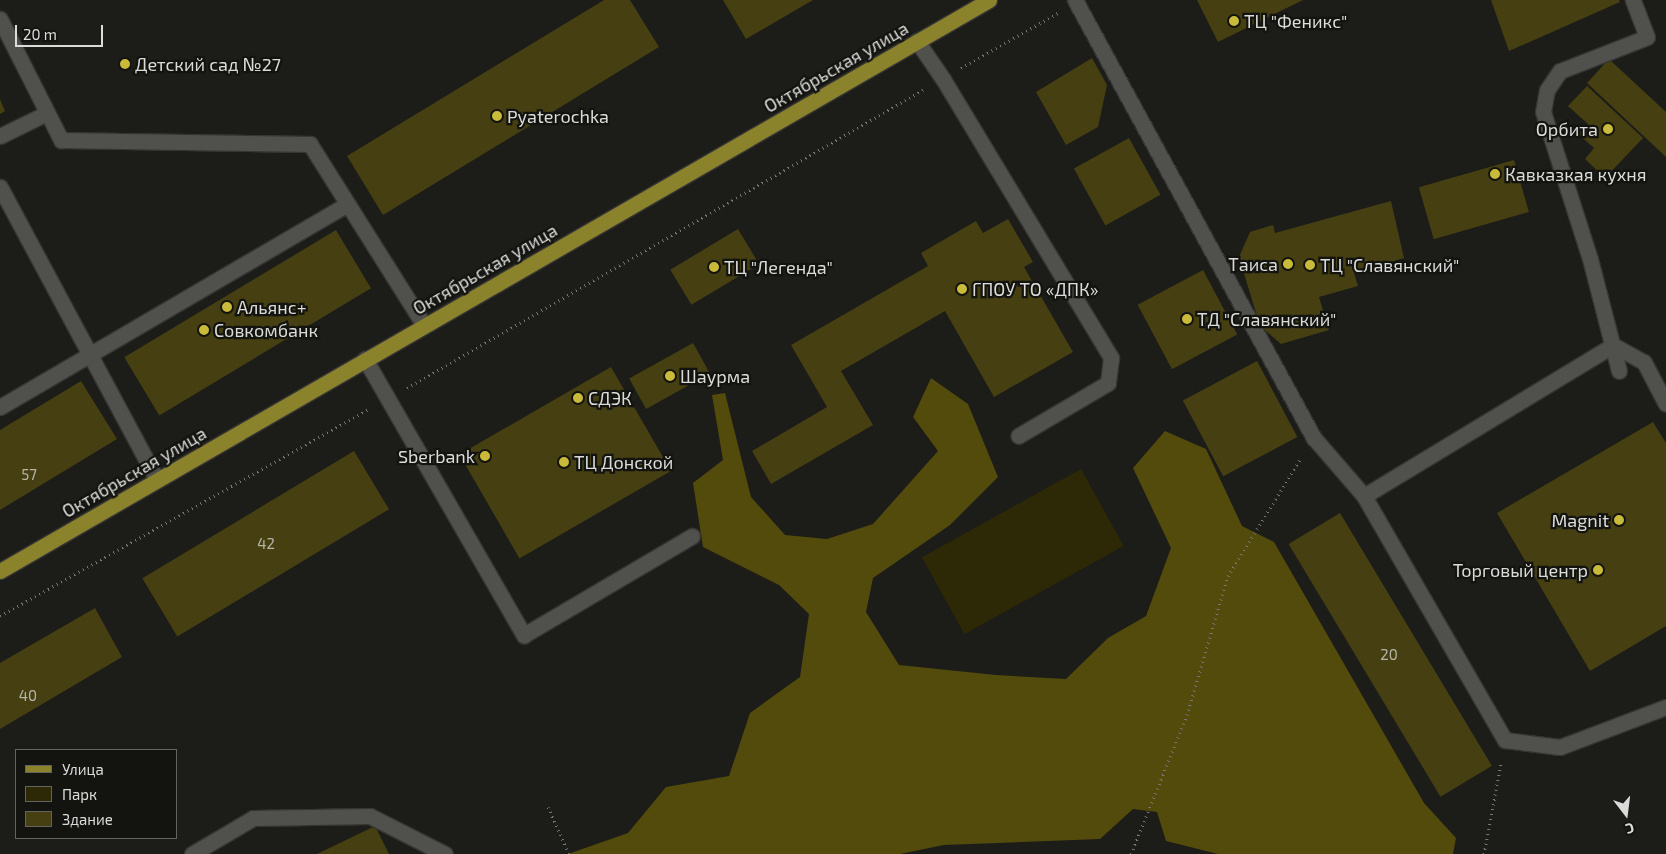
<!DOCTYPE html>
<html>
<head>
<meta charset="utf-8">
<style>
	body { margin:0 }
	#map { position:relative; width:1666px; height:854px; overflow:hidden; background:#1c1c19; font-family:"Exo 2",sans-serif }
	div>[style] { position:absolute }
	.green>* { inset:0; background:#2d2805; transform-origin:0 0 }
	.forest>* { inset:0; background:#524b0b }
	.building>* { inset:0; background:#453f12; transform-origin:0 0 }
	.path>* { height:3px; margin-top:-1.5px; transform-origin:0; background:repeating-linear-gradient(90deg,#767674 0 1px,transparent 0 5px) }
	.roads { filter:drop-shadow(1px 0 #363534) drop-shadow(-1px 0 #363534) drop-shadow(0 1px #363534) drop-shadow(0 -1px #363534) }
	.minor>* { height:15px; margin:-7.5px; padding:0 7.5px; transform-origin:7.5px; border-radius:7.5px; background:#50504c }
	.major>* { height:15px; margin:-7.5px; padding:0 7.5px; transform-origin:7.5px; border-radius:7.5px; background:#8b822c }
	.dots>* { width:14px; height:14px; translate:-50% -50%; box-sizing:border-box; border:2px solid #131310; border-radius:50% }
	span { translate:-50% -50%; white-space:nowrap; text-align:center; line-height:1.15; -webkit-text-stroke:4.5px #131310; paint-order:stroke }
	.number-label { font-size:15px; color:#b6b4a7 }
	.number-label span { -webkit-text-stroke-width:0 }
	.poi-label { font-size:18px; color:#dbdbd9 }
	.left { translate:0 -50%; text-align:left }
	.right { translate:-100% -50%; text-align:right }
	.street-label { font-size:18px; color:#dbdbd9 }
	.legend { position:absolute; left:15px; top:749px; width:162px; height:90px; box-sizing:border-box; background:#131310; border:1px solid #636360; margin:0; padding:6px 9px; list-style:none; font-size:15px; color:#dbdbd9 }
	.legend li { display:flex; align-items:center; gap:10px; height:25px }
	.legend b { width:25px; border:1px solid #636360 }
	.north { position:absolute; left:1601px; top:789px; width:50px; height:50px; -webkit-text-stroke:4px #131310; paint-order:stroke; rotate:165deg; font-size:14px; font-weight:700; line-height:20px; text-align:center; color:#dbdbd9 }
	.north::after { content:''; display:block; margin:auto; width:18px; height:22px; background:#dbdbd9; clip-path:polygon(50% 0,100% 100%,50% 72%,0 100%) }
	.scale { position:absolute; left:15px; top:25px; width:88px; height:22px; box-sizing:border-box; border:2px solid #dbdbd9; border-top:0; padding-left:6px; font-size:15px; line-height:18px; white-space:nowrap; color:#dbdbd9; -webkit-text-stroke:4px #131310; paint-order:stroke }
</style>
</head>
<body>
<div id="map">
	<div class="green">
		<i style="left:1081px;top:469px;width:88px;height:182px;rotate:61deg"></i>
	</div>
	<div class="forest">
		<i style="clip-path:polygon(931px 378px,968px 404px,998px 477px,950px 525px,873px 578px,866px 612px,899px 665px,996px 675px,1066px 679px,1108px 638px,1146px 616px,1171px 548px,1133px 468px,1165px 431px,1206px 449px,1242px 526px,1274px 542px,1424px 803px,1456px 838px,1453px 854px,1218px 854px,1166px 841px,1157px 812px,1133px 809px,1100px 839px,944px 845px,900px 854px,568px 854px,628px 833px,666px 787px,729px 776px,750px 713px,800px 677px,809px 614px,779px 585px,703px 547px,693px 483px,723px 460px,712px 395px,725px 393px,751px 497px,785px 535px,827px 539px,873px 524px,938px 451px,913px 417px)"></i>
	</div>
	<div class="building">
		<i style="clip-path:polygon(604px 0,630px 0,659px 47px,383px 215px,347px 156px)"></i>
		<i style="clip-path:polygon(723px 0,813px 0,746px 39px)"></i>
		<i style="clip-path:polygon(1197px 0,1303px 0,1218px 42px)"></i>
		<i style="clip-path:polygon(1491px 0,1619px 0,1620px 2px,1509px 51px)"></i>
		<i style="clip-path:polygon(1092px 58px,1107px 85px,1098px 127px,1066px 145px,1036px 92px)"></i>
		<i style="clip-path:polygon(1609px 59px,1666px 112px,1666px 157px,1587px 83px)"></i>
		<i style="clip-path:polygon(1587px 86px,1643px 138px,1605px 178px,1585px 159px,1594px 148px,1578px 134px,1588px 124px,1568px 106px)"></i>
		<i style="clip-path:polygon(0 99px,5px 111px,0 114px)"></i>
		<i style="left:1129px;top:138px;width:65px;height:63px;rotate:61deg"></i>
		<i style="left:1514px;top:160px;width:54px;height:99px;rotate:74deg"></i>
		<i style="clip-path:polygon(1391px 201px,1404px 258px,1354px 273px,1358px 286px,1319px 297px,1329px 330px,1281px 344px,1260px 326px,1239px 257px,1250px 232px,1273px 225px,1275px 233px)"></i>
		<i style="clip-path:polygon(1008px 219px,1033px 262px,1024px 267px,1073px 352px,994px 397px,945px 311px,841px 371px,873px 425px,771px 484px,752px 451px,827px 407px,791px 345px,928px 266px,921px 253px,976px 221px,983px 233px)"></i>
		<i style="left:738px;top:229px;width:41px;height:79px;rotate:59deg"></i>
		<i style="left:336px;top:230px;width:68px;height:247px;rotate:59deg"></i>
		<i style="left:1203px;top:270px;width:73px;height:74px;rotate:62deg"></i>
		<i style="left:693px;top:343px;width:35px;height:73px;rotate:61deg"></i>
		<i style="left:1257px;top:361px;width:86px;height:84px;rotate:62deg"></i>
		<i style="left:611px;top:367px;width:120px;height:175px;rotate:60deg"></i>
		<i style="clip-path:polygon(81px 381px,117px 439px,0 510px,0 430px)"></i>
		<i style="clip-path:polygon(1653px 422px,1666px 443px,1666px 626px,1590px 671px,1497px 513px)"></i>
		<i style="left:354px;top:451px;width:68px;height:247px;rotate:59deg"></i>
		<i style="left:1340px;top:513px;width:295px;height:60px;rotate:59deg"></i>
		<i style="clip-path:polygon(95px 608px,122px 657px,0 729px,0 663px)"></i>
		<i style="clip-path:polygon(375px 826px,389px 854px,317px 854px)"></i>
	</div>
	<div class="path">
		<i style="left:961px;top:68px;width:112px;rotate:-29.6deg"></i>
		<i style="left:407px;top:388px;width:596px;rotate:-30.01deg"></i>
		<i style="left:0;top:616px;width:423px;rotate:-29.3deg"></i>
		<i style="left:548px;top:807px;width:51px;rotate:65.9deg"></i>
		<i style="left:1131px;top:854px;width:150px;rotate:-68.1deg"></i>
		<i style="left:1187px;top:715px;width:145px;rotate:-73.6deg"></i>
		<i style="left:1228px;top:576px;width:139px;rotate:-58.3deg"></i>
		<i style="left:1484px;top:854px;width:93px;rotate:-79.4deg"></i>
	</div>
	<div class="roads">
		<div class="minor">
			<i style="left:1075px;top:0;width:499px;rotate:61.4deg"></i>
			<i style="left:1314px;top:438px;width:77px;rotate:49.2deg"></i>
			<i style="left:1364px;top:496px;width:282px;rotate:60deg"></i>
			<i style="left:1505px;top:740px;width:55px;rotate:7.3deg"></i>
			<i style="left:1560px;top:747px;width:113px;rotate:-20.7deg"></i>
			<i style="left:0;top:19px;width:136px;rotate:63.2deg"></i>
			<i style="left:61px;top:140px;width:249px;rotate:0.9deg"></i>
			<i style="left:310px;top:144px;width:214px;rotate:57.8deg"></i>
			<i style="left:917px;top:41px;width:46px;rotate:55.6deg"></i>
			<i style="left:943px;top:79px;width:326px;rotate:58.9deg"></i>
			<i style="left:1111px;top:358px;width:25px;rotate:97deg"></i>
			<i style="left:1108px;top:383px;width:104px;rotate:149.5deg"></i>
			<i style="left:0;top:136px;width:52px;rotate:-26.1deg"></i>
			<i style="left:0;top:187px;width:332px;rotate:61.8deg"></i>
			<i style="left:365px;top:359px;width:319px;rotate:60.1deg"></i>
			<i style="left:524px;top:635px;width:195px;rotate:-30.5deg"></i>
			<i style="left:1619px;top:371px;width:116px;rotate:-104.5deg"></i>
			<i style="left:1590px;top:259px;width:154px;rotate:-107.7deg"></i>
			<i style="left:1543px;top:112px;width:22px;rotate:-80deg"></i>
			<i style="left:1547px;top:90px;width:23px;rotate:-56deg"></i>
			<i style="left:1560px;top:71px;width:93px;rotate:-21.3deg"></i>
			<i style="left:1647px;top:37px;width:40px;rotate:-111deg"></i>
			<i style="left:0;top:407px;width:402px;rotate:-30.3deg"></i>
			<i style="left:1364px;top:496px;width:291px;rotate:-31.2deg"></i>
			<i style="left:1613px;top:345px;width:35px;rotate:29deg"></i>
			<i style="left:1644px;top:362px;width:47px;rotate:62.4deg"></i>
			<i style="left:192px;top:854px;width:71px;rotate:-30.5deg"></i>
			<i style="left:253px;top:818px;width:117px;rotate:-1deg"></i>
			<i style="left:370px;top:816px;width:84px;rotate:26.9deg"></i>
		</div>
		<div class="major">
			<i style="left:0;top:571px;width:1142px;rotate:-30deg"></i>
		</div>
	</div>
	<div class="dots">
		<i style="left:1234px;top:21px;background:#caba3a"></i>
		<i style="left:125px;top:64px;background:#caba3a"></i>
		<i style="left:497px;top:116px;background:#caba3a"></i>
		<i style="left:1608px;top:129px;background:#caba3a"></i>
		<i style="left:1495px;top:174px;background:#caba3a"></i>
		<i style="left:1288px;top:264px;background:#caba3a"></i>
		<i style="left:1310px;top:265px;background:#caba3a"></i>
		<i style="left:714px;top:267px;background:#caba3a"></i>
		<i style="left:962px;top:289px;background:#caba3a"></i>
		<i style="left:227px;top:307px;background:#caba3a"></i>
		<i style="left:1187px;top:319px;background:#caba3a"></i>
		<i style="left:204px;top:330px;background:#caba3a"></i>
		<i style="left:670px;top:376px;background:#caba3a"></i>
		<i style="left:578px;top:398px;background:#caba3a"></i>
		<i style="left:485px;top:456px;background:#caba3a"></i>
		<i style="left:564px;top:462px;background:#caba3a"></i>
		<i style="left:1619px;top:520px;background:#caba3a"></i>
		<i style="left:1598px;top:570px;background:#caba3a"></i>
	</div>
	<div class="number-label">
		<span style="left:29px;top:475px">57</span>
		<span style="left:266px;top:544px">42</span>
		<span style="left:1389px;top:655px">20</span>
		<span style="left:28px;top:696px">40</span>
	</div>
	<div class="poi-label">
		<span class="left" style="left:1244px;top:21px">ТЦ "Феникс"</span>
		<span class="left" style="left:135px;top:64px">Детский сад №27</span>
		<span class="left" style="left:507px;top:116px">Pyaterochka</span>
		<span class="right" style="left:1598px;top:129px">Орбита</span>
		<span class="left" style="left:1505px;top:174px">Кавказкая кухня</span>
		<span class="right" style="left:1278px;top:264px">Таиса</span>
		<span class="left" style="left:1320px;top:265px">ТЦ "Славянский"</span>
		<span class="left" style="left:724px;top:267px">ТЦ "Легенда"</span>
		<span class="left" style="left:972px;top:289px">ГПОУ ТО «ДПК»</span>
		<span class="left" style="left:237px;top:307px">Альянс+</span>
		<span class="left" style="left:1197px;top:319px">ТД "Славянский"</span>
		<span class="left" style="left:214px;top:330px">Совкомбанк</span>
		<span class="left" style="left:680px;top:376px">Шаурма</span>
		<span class="left" style="left:588px;top:398px">СДЭК</span>
		<span class="right" style="left:475px;top:456px">Sberbank</span>
		<span class="left" style="left:574px;top:462px">ТЦ Донской</span>
		<span class="right" style="left:1609px;top:520px">Magnit</span>
		<span class="right" style="left:1588px;top:570px">Торговый центр</span>
	</div>
	<div class="street-label">
		<span style="left:836px;top:67px;rotate:-30deg">Октябрьская улица</span>
		<span style="left:485px;top:269px;rotate:-30deg">Октябрьская улица</span>
		<span style="left:134px;top:472px;rotate:-30deg">Октябрьская улица</span>
	</div>
	<ul class="legend">
	<li><b style="height:6px;background:#8b822c"></b>Улица</li>
	<li><b style="height:14px;background:#2d2805"></b>Парк</li>
	<li><b style="height:14px;background:#453f12"></b>Здание</li>
	</ul>
	<div class="north">С</div>
	<div class="scale">20 m</div>
</div>
</body>
</html>
